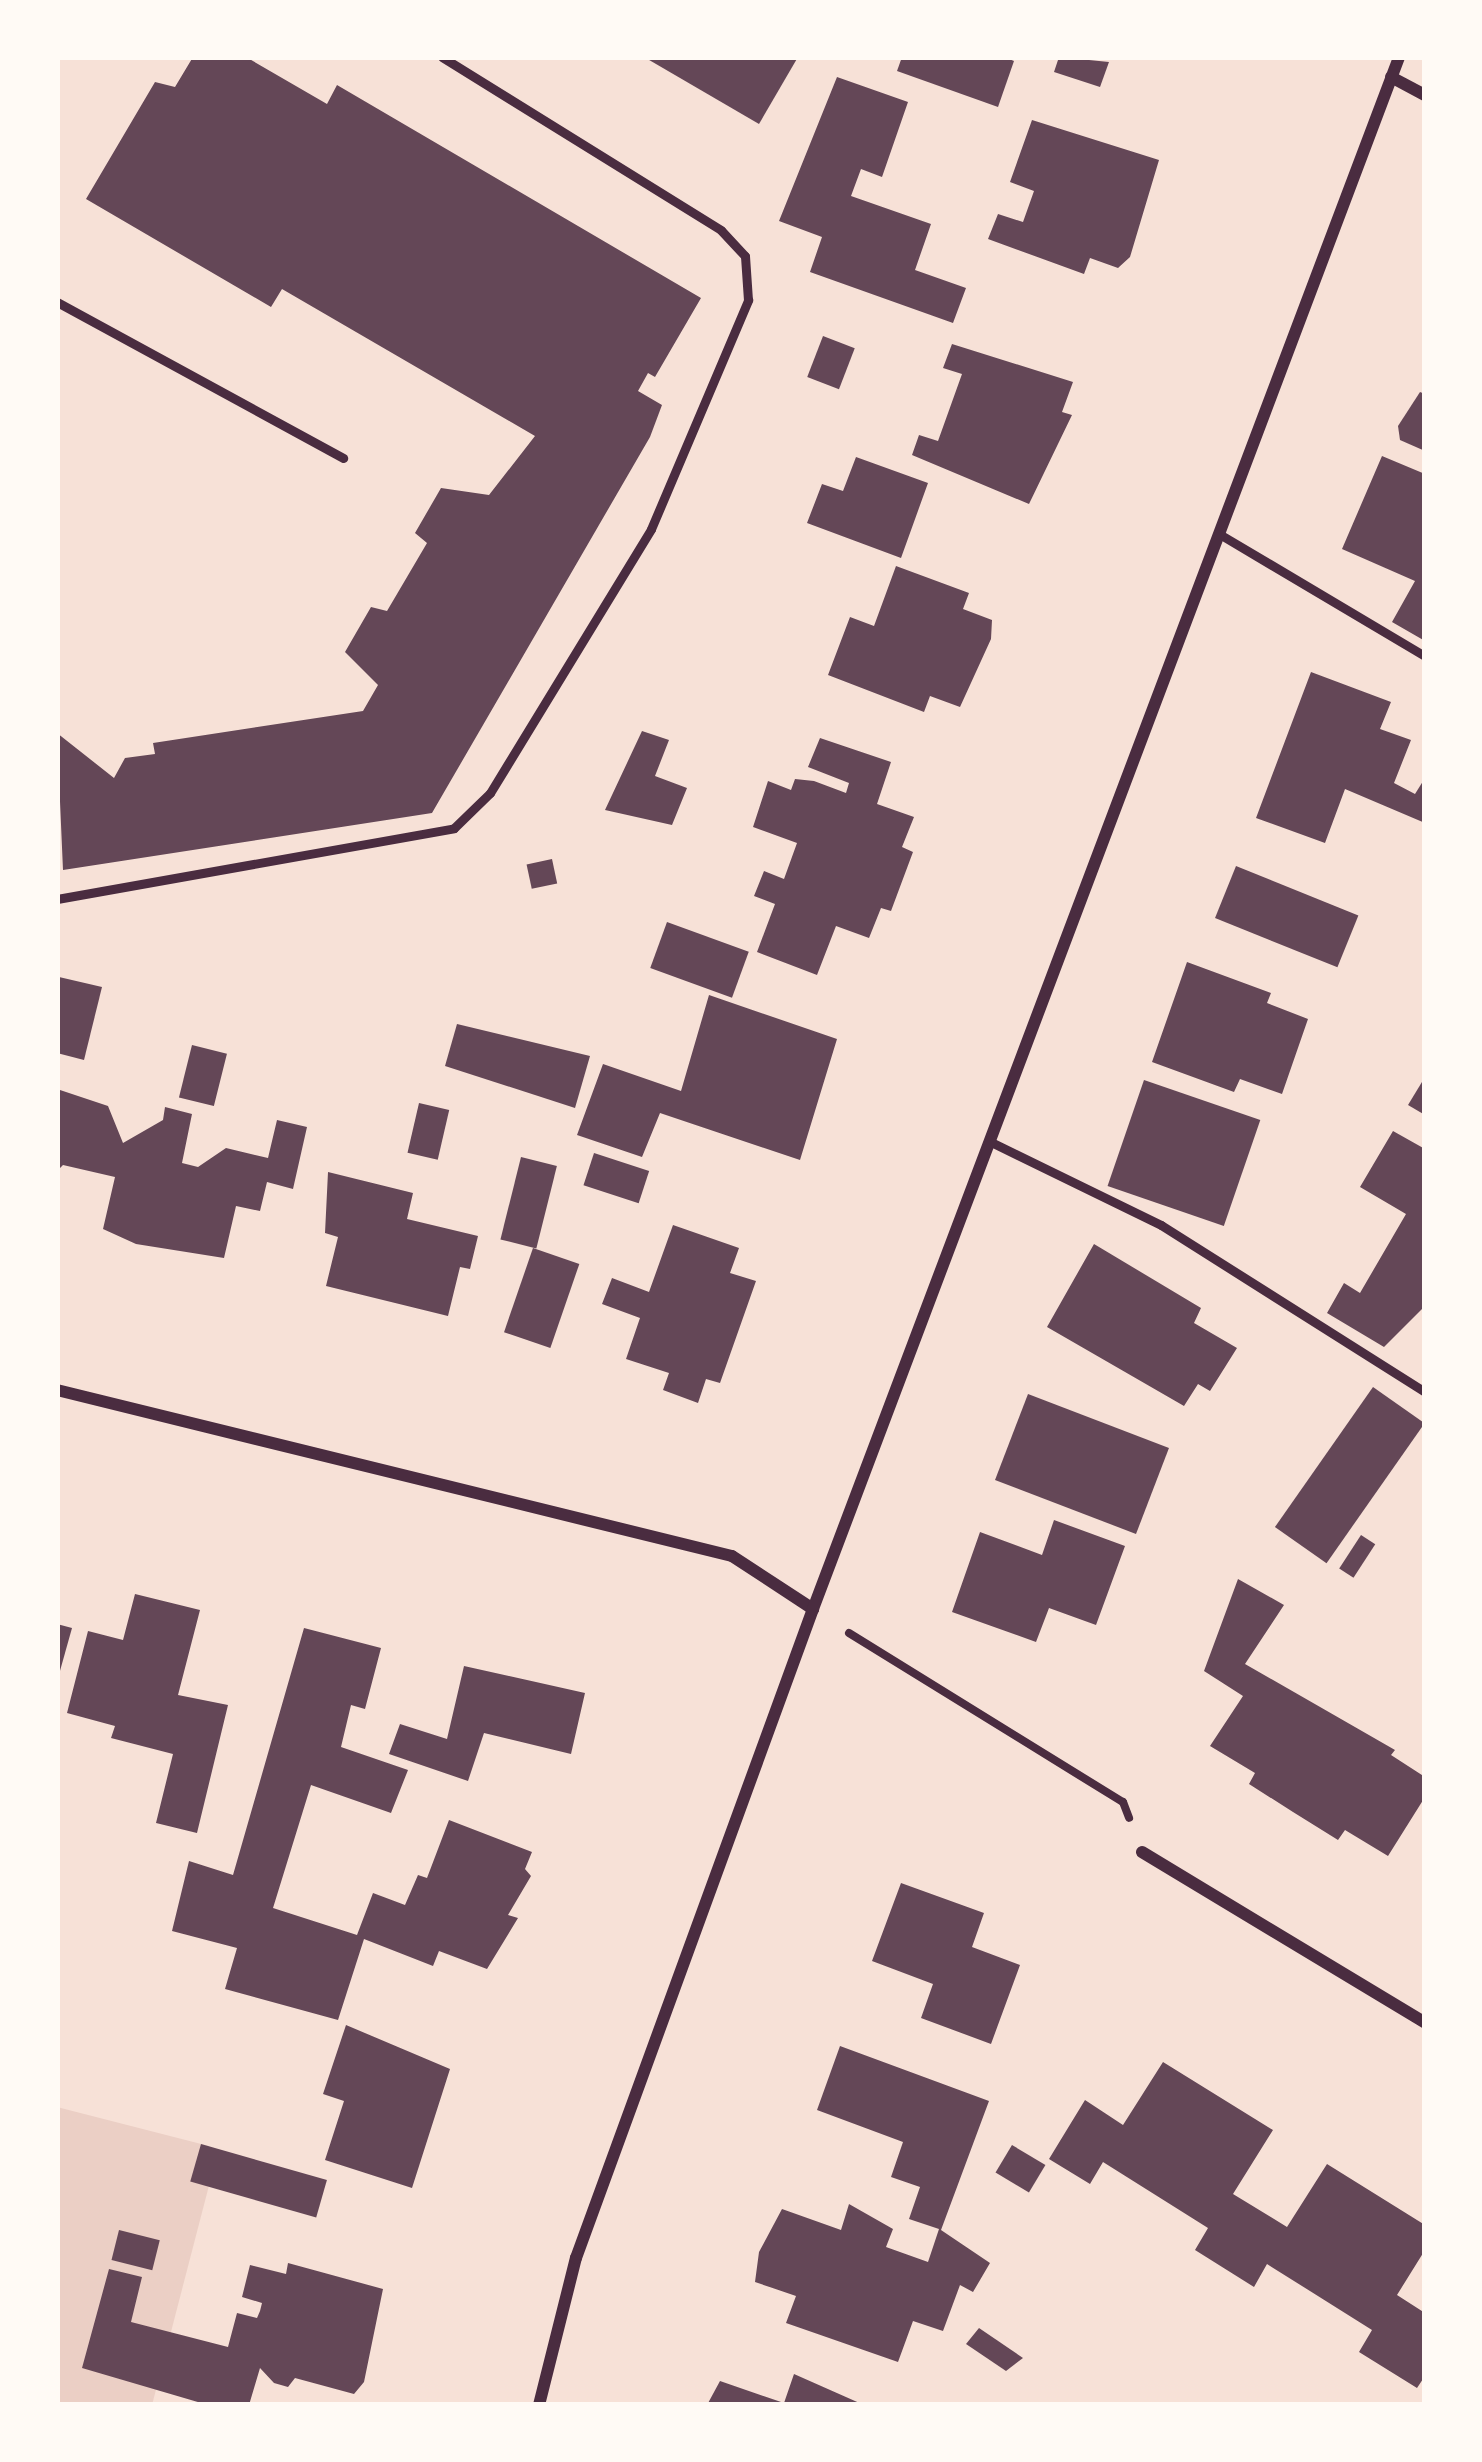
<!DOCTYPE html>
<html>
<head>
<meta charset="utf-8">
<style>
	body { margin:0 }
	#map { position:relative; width:1482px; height:2462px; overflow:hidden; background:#f7e1d7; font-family:"PT Sans",sans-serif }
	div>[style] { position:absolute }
	.green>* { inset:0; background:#ebcfc5 }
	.building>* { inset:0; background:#644757; transform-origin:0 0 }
	.path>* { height:8px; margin:-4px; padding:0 4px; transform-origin:4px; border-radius:4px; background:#4a2c40 }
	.service>* { height:9px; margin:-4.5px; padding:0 4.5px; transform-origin:4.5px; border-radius:4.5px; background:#4a2c40 }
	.minor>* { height:12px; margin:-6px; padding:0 6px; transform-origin:6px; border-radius:6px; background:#4a2c40 }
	span { translate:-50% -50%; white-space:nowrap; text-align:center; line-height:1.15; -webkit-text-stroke:12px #fffaf5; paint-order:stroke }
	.frame { position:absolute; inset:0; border:60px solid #fffaf5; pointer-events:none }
</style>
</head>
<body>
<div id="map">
	<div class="green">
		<i style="clip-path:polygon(57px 2107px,209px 2146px,212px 2174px,152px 2405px,57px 2405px)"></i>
	</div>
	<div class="building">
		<i style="clip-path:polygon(193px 57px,246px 57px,327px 104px,337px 85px,701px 298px,655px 377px,648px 373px,638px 391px,662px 405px,650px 437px,432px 813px,63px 870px,57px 733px,114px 778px,125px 758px,155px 754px,153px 743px,363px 711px,378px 685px,345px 652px,371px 607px,387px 611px,427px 543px,415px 533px,441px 488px,489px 495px,535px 436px,282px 289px,271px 307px,86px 199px,155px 82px,175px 87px)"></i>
		<i style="clip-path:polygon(644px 57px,798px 57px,759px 124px)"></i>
		<i style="clip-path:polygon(902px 57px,1004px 57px,1014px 61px,998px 107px,897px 71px)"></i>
		<i style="clip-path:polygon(1059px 57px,1109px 62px,1100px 87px,1054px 72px)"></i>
		<i style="clip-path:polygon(837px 77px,908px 102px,882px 177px,861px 169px,851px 196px,931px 224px,915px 270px,966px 288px,953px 323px,810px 272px,822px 237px,779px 221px)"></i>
		<i style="clip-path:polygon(1032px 120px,1159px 160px,1130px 257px,1118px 268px,1090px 258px,1084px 274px,988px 239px,998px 214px,1023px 222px,1034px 191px,1010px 182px)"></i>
		<i style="left:823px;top:336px;width:34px;height:44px;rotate:21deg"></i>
		<i style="clip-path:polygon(952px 344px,1073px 382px,1062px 412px,1072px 415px,1029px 504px,912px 455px,919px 435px,938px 441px,962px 374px,943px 368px)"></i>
		<i style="clip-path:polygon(1420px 392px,1425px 394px,1425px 451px,1400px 440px,1398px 426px)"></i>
		<i style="clip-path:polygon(1382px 456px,1425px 474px,1425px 641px,1392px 622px,1415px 581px,1342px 549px)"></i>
		<i style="clip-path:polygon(856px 457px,928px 483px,901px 558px,807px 523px,822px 484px,843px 491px)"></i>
		<i style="clip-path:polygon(896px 566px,969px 593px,963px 609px,992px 620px,991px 639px,960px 707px,930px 696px,924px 712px,828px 675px,850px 617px,874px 626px)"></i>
		<i style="clip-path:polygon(1311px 672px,1391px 702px,1380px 729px,1411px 740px,1394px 783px,1415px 794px,1425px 778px,1425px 823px,1345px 789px,1325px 843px,1256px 818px)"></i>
		<i style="clip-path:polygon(642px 731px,669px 740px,655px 776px,687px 788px,672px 825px,605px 810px)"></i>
		<i style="clip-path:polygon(820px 738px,891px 762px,877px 804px,914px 817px,902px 847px,913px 852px,891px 911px,881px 908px,869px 938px,836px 926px,817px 975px,757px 952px,775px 904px,754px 896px,764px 871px,784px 879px,797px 843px,753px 827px,768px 781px,791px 790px,795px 779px,814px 781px,846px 793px,849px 783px,808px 767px)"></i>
		<i style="left:552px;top:859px;width:25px;height:26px;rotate:78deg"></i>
		<i style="left:1236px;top:866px;width:132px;height:56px;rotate:22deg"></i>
		<i style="left:667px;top:922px;width:87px;height:49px;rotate:20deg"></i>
		<i style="clip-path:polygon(1187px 962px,1271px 993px,1267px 1003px,1308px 1019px,1282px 1094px,1240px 1079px,1234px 1092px,1152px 1062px)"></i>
		<i style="clip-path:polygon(59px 977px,102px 987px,84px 1060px,57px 1053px)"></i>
		<i style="clip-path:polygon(709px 995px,837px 1039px,800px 1160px,660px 1113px,642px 1157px,577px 1135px,603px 1064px,681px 1091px)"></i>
		<i style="clip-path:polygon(457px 1024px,590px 1056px,575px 1108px,445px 1066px)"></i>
		<i style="left:192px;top:1045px;width:36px;height:54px;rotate:14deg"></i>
		<i style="clip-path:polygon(1425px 1077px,1425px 1115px,1408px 1105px)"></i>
		<i style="left:1144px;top:1080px;width:123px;height:112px;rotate:19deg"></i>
		<i style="clip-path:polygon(57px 1089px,108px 1106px,123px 1143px,163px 1120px,165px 1107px,192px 1114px,182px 1163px,198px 1167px,226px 1148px,268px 1158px,277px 1120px,307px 1127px,293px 1189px,267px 1182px,260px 1211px,236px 1206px,224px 1258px,136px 1244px,103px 1229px,115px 1177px,63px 1165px,57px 1171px)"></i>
		<i style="left:419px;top:1103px;width:31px;height:51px;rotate:13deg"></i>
		<i style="clip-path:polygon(1393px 1131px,1425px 1149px,1425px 1306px,1384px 1347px,1327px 1313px,1344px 1283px,1360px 1293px,1406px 1214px,1360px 1187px)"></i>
		<i style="left:594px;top:1153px;width:58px;height:34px;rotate:18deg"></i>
		<i style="left:521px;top:1157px;width:37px;height:85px;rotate:14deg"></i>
		<i style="clip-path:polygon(328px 1172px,413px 1193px,407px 1219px,478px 1236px,470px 1269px,460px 1267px,448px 1316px,326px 1286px,338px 1237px,325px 1233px)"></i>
		<i style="clip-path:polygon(673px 1225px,739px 1248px,730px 1273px,756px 1281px,720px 1383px,706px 1379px,698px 1403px,663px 1390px,669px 1373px,626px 1359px,640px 1318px,602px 1304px,612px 1278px,649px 1292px)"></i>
		<i style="clip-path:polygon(1094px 1244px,1201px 1308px,1194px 1323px,1237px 1348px,1210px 1391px,1198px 1384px,1184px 1406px,1047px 1327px)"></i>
		<i style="left:533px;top:1248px;width:49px;height:89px;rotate:19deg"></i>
		<i style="left:1373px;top:1387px;width:63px;height:171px;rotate:35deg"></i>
		<i style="left:1028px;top:1394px;width:151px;height:92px;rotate:21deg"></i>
		<i style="clip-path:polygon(1054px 1520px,1125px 1546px,1096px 1625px,1049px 1608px,1036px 1642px,952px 1612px,980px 1532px,1042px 1555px)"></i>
		<i style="left:1361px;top:1535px;width:17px;height:40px;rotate:33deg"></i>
		<i style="clip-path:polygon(1238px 1579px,1284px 1605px,1245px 1664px,1395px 1750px,1391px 1755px,1425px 1777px,1425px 1797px,1388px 1856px,1345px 1830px,1338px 1840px,1293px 1812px,1249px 1784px,1255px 1773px,1210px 1746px,1243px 1696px,1204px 1671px)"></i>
		<i style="clip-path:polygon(135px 1594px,200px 1610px,178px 1695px,228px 1705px,197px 1833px,156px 1823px,173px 1754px,111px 1738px,115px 1726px,67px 1713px,88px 1631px,123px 1640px)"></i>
		<i style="clip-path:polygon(57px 1624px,72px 1628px,58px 1678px,57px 1678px)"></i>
		<i style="clip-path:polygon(304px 1628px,381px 1648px,365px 1709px,351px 1705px,341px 1747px,408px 1770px,391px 1813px,311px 1785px,273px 1908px,357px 1935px,373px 1893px,405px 1905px,418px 1875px,427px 1878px,449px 1820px,532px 1852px,525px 1869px,531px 1876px,508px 1915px,518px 1918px,487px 1969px,439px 1951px,433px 1966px,364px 1939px,338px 2020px,225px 1989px,237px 1948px,172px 1931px,189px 1861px,233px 1875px)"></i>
		<i style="clip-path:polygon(464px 1666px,585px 1693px,571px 1754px,484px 1733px,468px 1781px,389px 1754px,400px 1724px,447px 1739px)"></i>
		<i style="clip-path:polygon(901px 1883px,984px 1913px,972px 1947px,1020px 1965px,991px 2044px,921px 2018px,933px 1984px,872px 1961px)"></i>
		<i style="clip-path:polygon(346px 2025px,450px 2069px,412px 2188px,325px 2160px,344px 2101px,323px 2094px)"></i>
		<i style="clip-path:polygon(840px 2046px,989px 2101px,941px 2230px,990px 2263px,973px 2292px,960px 2285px,943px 2331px,913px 2321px,898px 2362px,786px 2323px,796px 2296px,755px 2282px,759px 2252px,782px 2209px,841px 2230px,849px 2204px,893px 2229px,886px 2247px,928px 2262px,939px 2229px,909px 2219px,920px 2187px,891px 2177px,903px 2142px,817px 2110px)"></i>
		<i style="clip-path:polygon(1163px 2062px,1273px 2130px,1233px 2194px,1287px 2227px,1327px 2164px,1425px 2225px,1425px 2250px,1397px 2295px,1425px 2313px,1425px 2376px,1417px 2388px,1359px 2352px,1372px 2330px,1267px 2264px,1254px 2287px,1195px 2250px,1208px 2228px,1103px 2162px,1090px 2184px,1049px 2159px,1085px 2100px,1123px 2125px)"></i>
		<i style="left:201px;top:2144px;width:131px;height:39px;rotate:16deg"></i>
		<i style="left:1012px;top:2145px;width:39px;height:32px;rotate:31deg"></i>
		<i style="left:119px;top:2230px;width:42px;height:31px;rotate:14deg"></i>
		<i style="clip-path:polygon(288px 2263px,383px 2289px,364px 2382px,354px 2394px,295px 2378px,288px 2387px,274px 2383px,260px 2368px,249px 2405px,208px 2405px,82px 2368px,109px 2269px,142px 2277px,131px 2322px,228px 2347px,237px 2313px,257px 2318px,260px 2311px,262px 2303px,242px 2297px,250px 2265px,286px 2274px)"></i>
		<i style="clip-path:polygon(979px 2328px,1023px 2358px,1006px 2371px,966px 2344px)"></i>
		<i style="clip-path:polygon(794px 2374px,864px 2405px,707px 2405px,720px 2381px,784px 2403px)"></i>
	</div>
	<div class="path">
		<i style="left:849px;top:1633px;width:322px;rotate:31.7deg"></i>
		<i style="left:1123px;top:1802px;width:17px;rotate:69deg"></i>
	</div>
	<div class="service">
		<i style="left:57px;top:302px;width:326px;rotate:28.6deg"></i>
		<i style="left:1221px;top:535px;width:237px;rotate:30.7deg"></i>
		<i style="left:57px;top:899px;width:403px;rotate:-10.1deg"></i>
		<i style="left:454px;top:828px;width:50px;rotate:-44.2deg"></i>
		<i style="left:490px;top:793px;width:309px;rotate:-58.6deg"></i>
		<i style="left:651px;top:529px;width:249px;rotate:-67deg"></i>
		<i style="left:748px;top:300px;width:44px;rotate:-93.9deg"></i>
		<i style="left:745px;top:256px;width:35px;rotate:-133deg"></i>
		<i style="left:721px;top:230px;width:328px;rotate:-148.2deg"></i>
		<i style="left:993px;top:1143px;width:187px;rotate:26deg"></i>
		<i style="left:1161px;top:1225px;width:312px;rotate:32.3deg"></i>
	</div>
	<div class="minor">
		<i style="left:1391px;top:77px;width:38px;rotate:28deg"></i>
		<i style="left:57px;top:1390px;width:695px;rotate:13.82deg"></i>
		<i style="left:732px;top:1556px;width:97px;rotate:33.2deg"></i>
		<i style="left:1142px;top:1852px;width:331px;rotate:31.1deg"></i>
		<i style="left:539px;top:2405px;width:152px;rotate:-75.9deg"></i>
		<i style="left:576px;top:2258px;width:691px;rotate:-69.94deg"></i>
		<i style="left:813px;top:1609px;width:1659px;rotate:-69.31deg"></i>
	</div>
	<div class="frame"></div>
</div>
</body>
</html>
